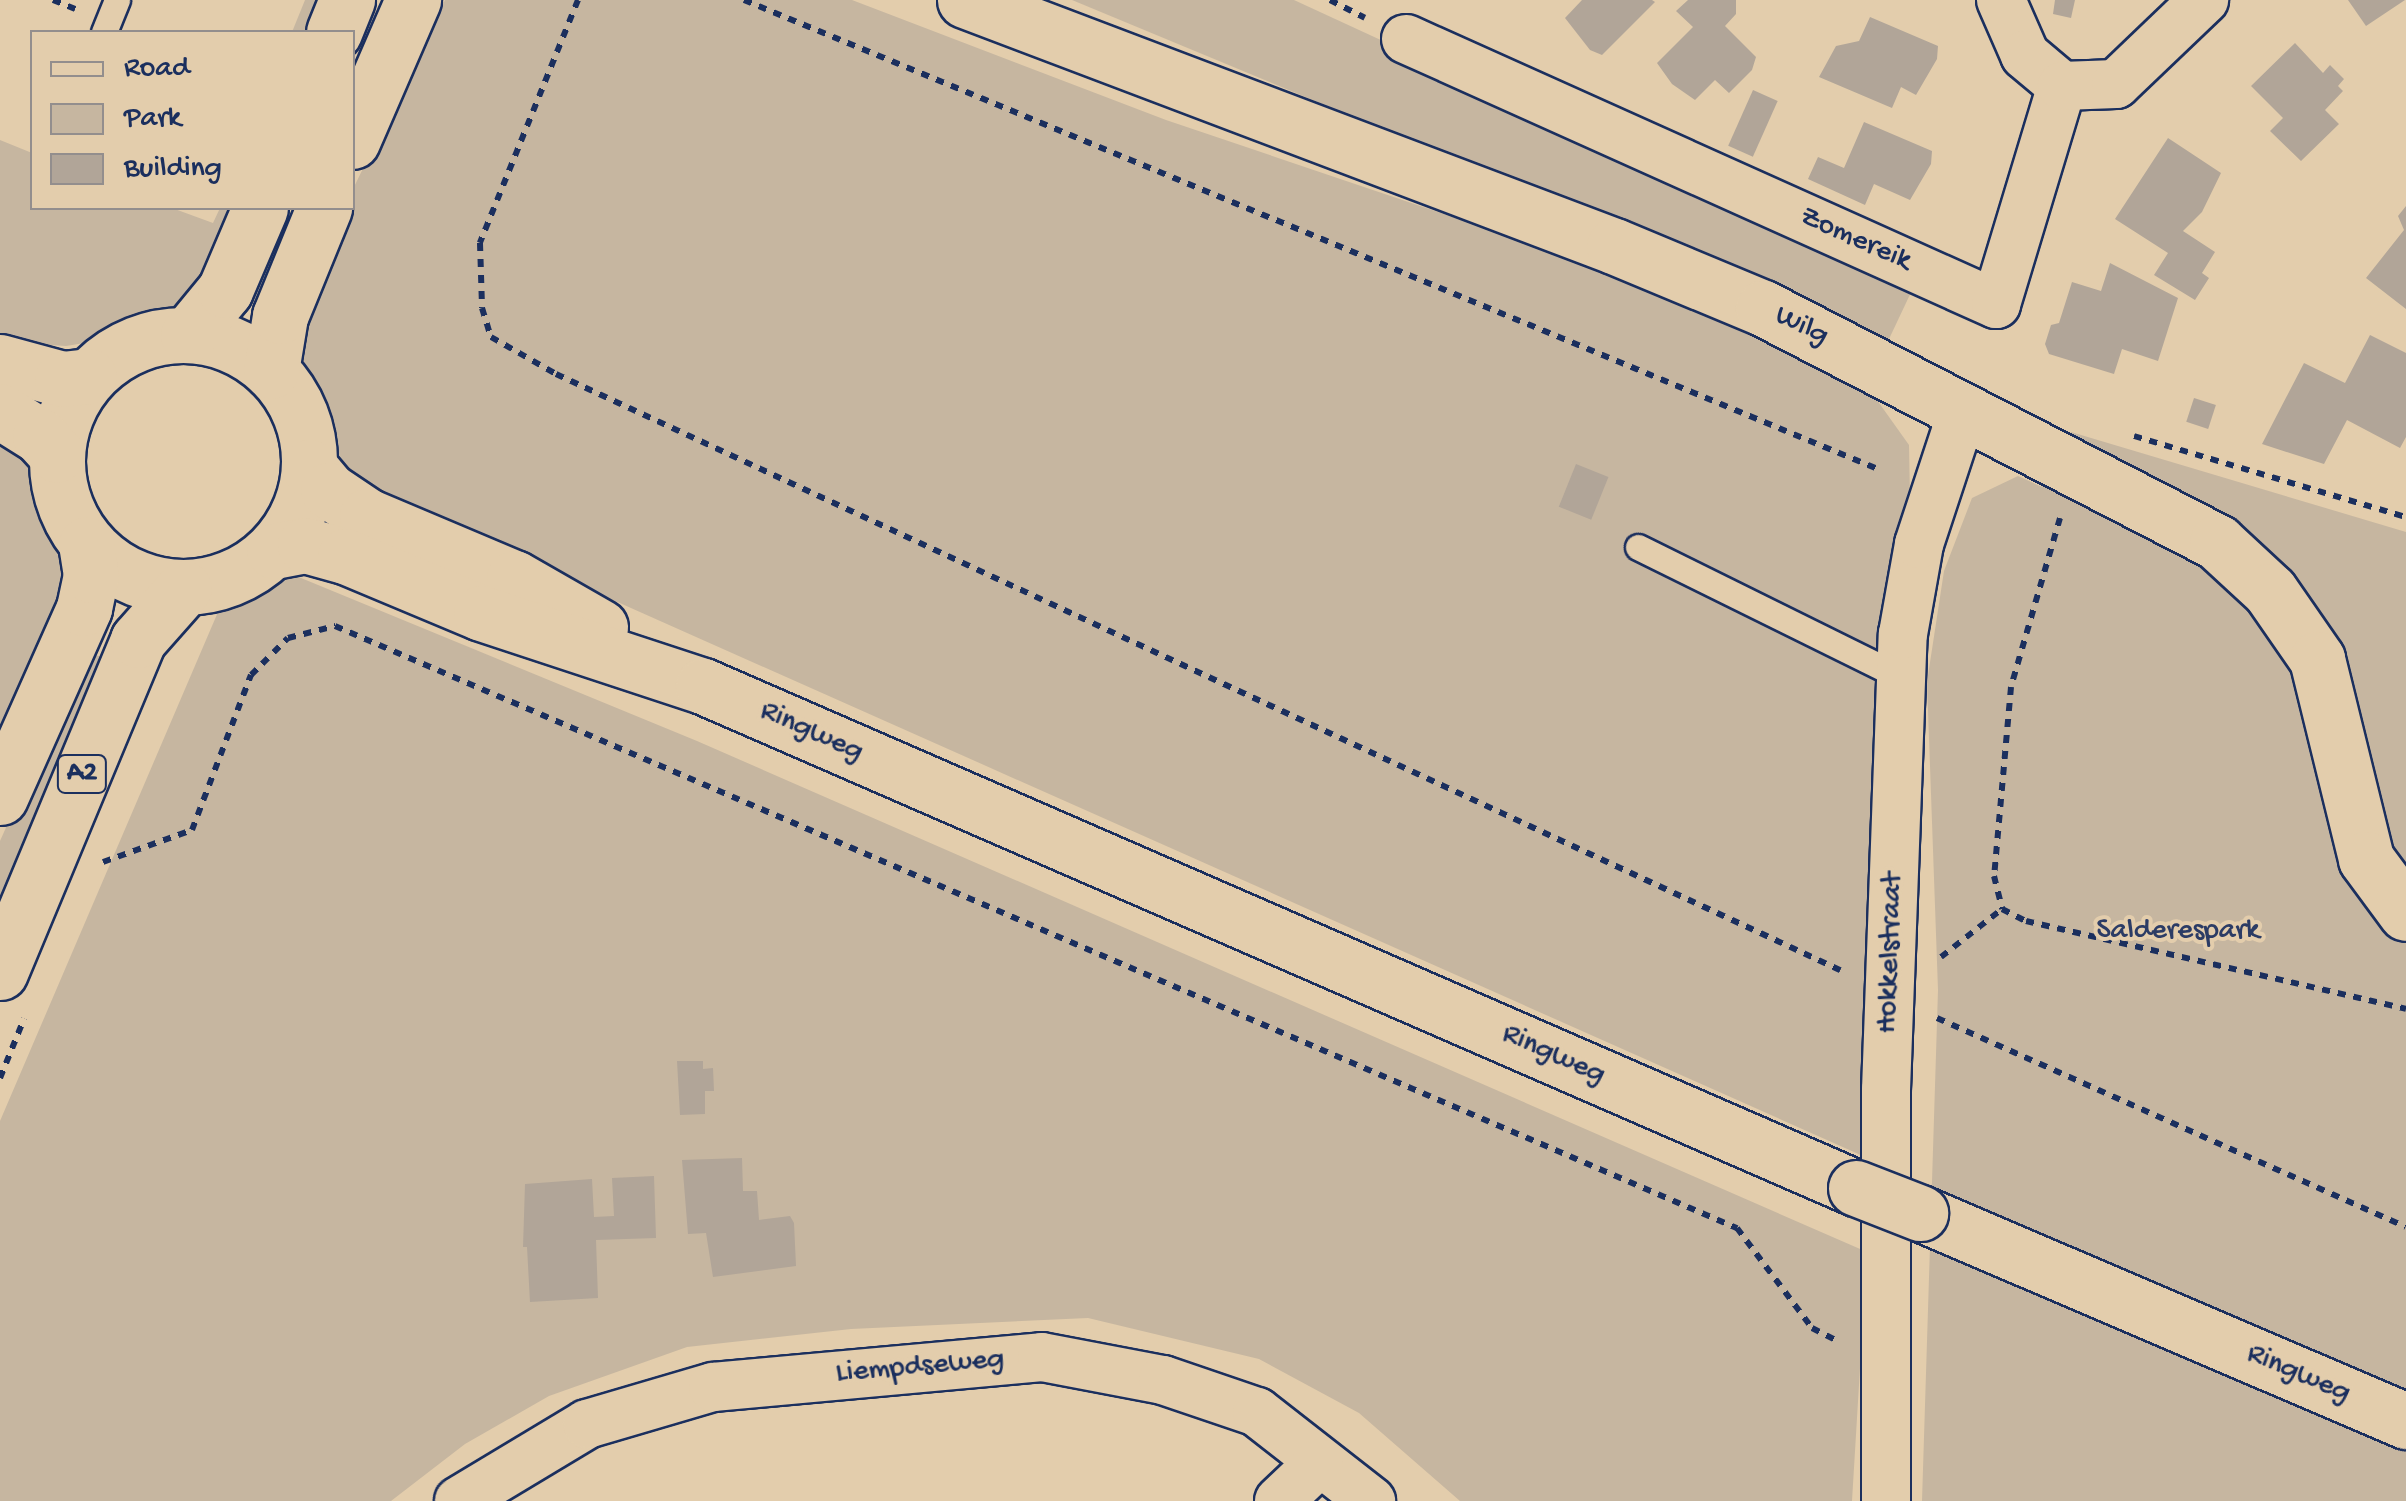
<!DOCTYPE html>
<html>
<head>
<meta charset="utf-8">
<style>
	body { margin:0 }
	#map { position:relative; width:2406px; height:1501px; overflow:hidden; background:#e3cdac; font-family:"Gochi Hand",sans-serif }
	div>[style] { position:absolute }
	.green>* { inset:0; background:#c6b6a0 }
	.building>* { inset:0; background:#b1a598; transform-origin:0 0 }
	.path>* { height:6px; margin-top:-3px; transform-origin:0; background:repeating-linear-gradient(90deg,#1b2f5e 0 8px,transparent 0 16px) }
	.roads { filter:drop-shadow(2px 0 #1b2f5e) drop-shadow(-2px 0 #1b2f5e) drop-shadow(0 2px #1b2f5e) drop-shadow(0 -2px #1b2f5e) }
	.service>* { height:25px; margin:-12.5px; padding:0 12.5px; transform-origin:12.5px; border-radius:12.5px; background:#e3cdac }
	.minor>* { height:48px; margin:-24px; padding:0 24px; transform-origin:24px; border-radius:24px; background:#e3cdac }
	.tertiary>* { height:55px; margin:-27.5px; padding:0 27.5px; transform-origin:27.5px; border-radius:27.5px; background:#e3cdac }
	.secondary>* { height:55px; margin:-27.5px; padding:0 27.5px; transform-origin:27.5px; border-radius:27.5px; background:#e3cdac }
	.secondary>.ring { margin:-27.5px; padding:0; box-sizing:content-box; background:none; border:55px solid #e3cdac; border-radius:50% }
	.motorway>* { height:55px; margin:-27.5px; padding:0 27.5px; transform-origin:27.5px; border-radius:27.5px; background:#e3cdac }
	.bridges { filter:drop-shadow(2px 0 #1b2f5e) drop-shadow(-2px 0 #1b2f5e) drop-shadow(0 2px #1b2f5e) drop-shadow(0 -2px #1b2f5e) }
	.secondary-bridge>* { height:55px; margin:-27.5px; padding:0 27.5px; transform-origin:27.5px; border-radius:27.5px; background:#e3cdac }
	span { translate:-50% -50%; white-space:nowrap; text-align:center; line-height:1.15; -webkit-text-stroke:8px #e3cdac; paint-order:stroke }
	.shield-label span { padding:2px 8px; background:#e3cdac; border:2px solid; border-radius:8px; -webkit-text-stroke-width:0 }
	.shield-label { font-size:28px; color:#1b2f5e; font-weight:700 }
	.street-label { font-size:30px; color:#1b2f5e }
	.park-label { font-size:30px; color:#2c3c65 }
	.legend { position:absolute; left:30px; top:30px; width:325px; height:180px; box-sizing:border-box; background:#e3cdac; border:2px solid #938e8d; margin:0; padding:12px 18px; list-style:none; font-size:30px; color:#1b2f5e }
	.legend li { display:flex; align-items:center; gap:20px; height:50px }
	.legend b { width:50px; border:2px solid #938e8d }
</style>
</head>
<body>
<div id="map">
	<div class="green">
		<i style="clip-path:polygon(305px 0,332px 0,318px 32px,292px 32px)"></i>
		<i style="clip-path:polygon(445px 0,852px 0,1166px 120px,1710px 304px,1862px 379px,1909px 445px,1910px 498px,1893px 576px,1873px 745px,1872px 1160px,359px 487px,330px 440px,298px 346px,343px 208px,352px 208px,353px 189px)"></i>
		<i style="clip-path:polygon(1072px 0,1294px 0,1914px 286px,1889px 339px)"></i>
		<i style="clip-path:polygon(0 140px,32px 153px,32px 208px,172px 208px,213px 223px,220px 208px,242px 208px,232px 230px,182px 304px,123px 322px,97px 341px,66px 346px,17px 343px,0 335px)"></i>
		<i style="clip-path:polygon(2071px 432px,2406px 532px,2406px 1501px,1922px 1501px,1938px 990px,1927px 682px,1944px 571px,1972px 498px,2018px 476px,2042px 487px)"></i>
		<i style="clip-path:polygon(0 435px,32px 453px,63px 561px,60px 611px,0 737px)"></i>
		<i style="clip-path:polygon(284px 571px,697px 741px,1867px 1252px,1852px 1501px,1460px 1501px,1359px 1413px,1259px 1359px,1088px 1318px,851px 1329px,687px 1347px,549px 1396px,465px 1444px,391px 1501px,0 1501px,0 1121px,221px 605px,256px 592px)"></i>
		<i style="clip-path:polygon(84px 653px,109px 658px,0 924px,0 841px)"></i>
	</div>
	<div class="building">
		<i style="clip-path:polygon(1582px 0,1652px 0,1655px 2px,1602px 55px,1590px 50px,1565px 18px)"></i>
		<i style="clip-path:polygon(1688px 0,1736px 0,1736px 14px,1725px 26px,1756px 57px,1752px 70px,1729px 93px,1715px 80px,1695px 100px,1672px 84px,1657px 63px,1693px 27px,1676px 11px)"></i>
		<i style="clip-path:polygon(2055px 0,2075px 0,2071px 18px,2053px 14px)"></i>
		<i style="clip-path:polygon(2348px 0,2405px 0,2366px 26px)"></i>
		<i style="clip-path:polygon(1870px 17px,1938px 46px,1937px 59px,1916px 95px,1901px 87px,1892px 108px,1819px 77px,1836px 46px,1859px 41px)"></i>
		<i style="clip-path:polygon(2295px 43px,2323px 73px,2330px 65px,2344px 79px,2338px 86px,2343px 91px,2325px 110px,2339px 124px,2301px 161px,2270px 131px,2283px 118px,2251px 86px)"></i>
		<i style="left:1753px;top:90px;width:27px;height:61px;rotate:24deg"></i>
		<i style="clip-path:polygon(1864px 122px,1932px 151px,1931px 164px,1910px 200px,1874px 184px,1865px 205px,1808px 179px,1818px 157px,1844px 168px)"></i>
		<i style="clip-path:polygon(2168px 138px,2221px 173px,2202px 212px,2183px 231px,2215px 252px,2202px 273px,2209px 278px,2195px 300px,2154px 275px,2168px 253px,2115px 219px)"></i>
		<i style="clip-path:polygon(2406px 206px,2406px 309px,2366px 278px,2404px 230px,2398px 216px)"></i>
		<i style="clip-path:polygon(2110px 263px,2178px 298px,2158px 361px,2122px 349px,2114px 374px,2049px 354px,2045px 344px,2051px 325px,2059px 323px,2072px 282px,2101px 291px)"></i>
		<i style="clip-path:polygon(2370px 335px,2406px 353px,2406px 437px,2400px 448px,2347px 420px,2324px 464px,2262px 444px,2304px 363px,2345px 383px)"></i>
		<i style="left:2194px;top:398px;width:23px;height:25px;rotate:18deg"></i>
		<i style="left:1576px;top:464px;width:35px;height:46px;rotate:22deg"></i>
		<i style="clip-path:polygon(677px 1061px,703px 1061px,703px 1069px,713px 1068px,714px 1091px,705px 1091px,705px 1114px,680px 1115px)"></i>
		<i style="clip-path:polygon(742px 1158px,743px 1191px,757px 1191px,759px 1220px,790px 1216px,794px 1223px,796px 1266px,713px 1277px,706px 1233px,688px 1234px,682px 1160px)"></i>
		<i style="clip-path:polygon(654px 1176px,656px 1238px,596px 1240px,598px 1298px,530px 1302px,527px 1247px,523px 1247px,525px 1184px,592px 1179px,594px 1217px,614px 1216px,612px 1178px)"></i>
	</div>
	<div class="path">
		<i style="left:53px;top:0;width:24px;rotate:22deg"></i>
		<i style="left:578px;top:0;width:262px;rotate:112deg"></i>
		<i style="left:480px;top:243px;width:65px;rotate:88.2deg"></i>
		<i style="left:482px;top:308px;width:30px;rotate:73deg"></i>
		<i style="left:491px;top:337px;width:75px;rotate:29.6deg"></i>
		<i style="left:556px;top:374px;width:1416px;rotate:24.9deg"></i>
		<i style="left:744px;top:0;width:1227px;rotate:22.47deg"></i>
		<i style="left:1330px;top:0;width:39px;rotate:27deg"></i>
		<i style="left:2134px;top:436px;width:284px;rotate:16.6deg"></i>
		<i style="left:2060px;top:518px;width:176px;rotate:106.2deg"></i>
		<i style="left:2011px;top:687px;width:190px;rotate:95.1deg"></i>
		<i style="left:1994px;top:876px;width:34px;rotate:76deg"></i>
		<i style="left:2002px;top:909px;width:27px;rotate:27deg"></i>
		<i style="left:2026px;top:921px;width:390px;rotate:13deg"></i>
		<i style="left:103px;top:862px;width:95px;rotate:-19.8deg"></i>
		<i style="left:192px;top:830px;width:166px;rotate:-69.2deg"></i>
		<i style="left:251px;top:675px;width:52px;rotate:-45deg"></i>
		<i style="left:288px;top:638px;width:49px;rotate:-14.3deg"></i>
		<i style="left:335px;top:626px;width:1526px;rotate:23.24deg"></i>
		<i style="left:1737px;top:1228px;width:125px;rotate:53.1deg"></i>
		<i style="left:1812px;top:1328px;width:30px;rotate:27deg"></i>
		<i style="left:1941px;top:957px;width:78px;rotate:-38.2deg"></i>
		<i style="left:1937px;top:1018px;width:513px;rotate:24.02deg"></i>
		<i style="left:0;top:1078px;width:64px;rotate:-67.9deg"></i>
	</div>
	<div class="roads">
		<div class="service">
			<i style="left:104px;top:32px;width:35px;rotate:-68deg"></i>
			<i style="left:1638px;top:547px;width:293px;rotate:26.3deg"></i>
		</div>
		<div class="minor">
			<i style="left:2001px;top:0;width:60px;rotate:66.4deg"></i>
			<i style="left:2025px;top:55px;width:48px;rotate:40deg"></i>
			<i style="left:1406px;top:39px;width:647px;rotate:24.19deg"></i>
			<i style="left:1996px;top:304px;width:228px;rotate:-73.2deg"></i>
			<i style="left:2062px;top:86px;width:54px;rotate:-2.1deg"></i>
			<i style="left:2116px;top:84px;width:122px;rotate:-43.7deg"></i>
			<i style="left:459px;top:1501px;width:149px;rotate:-31deg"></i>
			<i style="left:587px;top:1424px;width:131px;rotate:-16.4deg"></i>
			<i style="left:713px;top:1387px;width:330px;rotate:-5.2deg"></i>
			<i style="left:1042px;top:1357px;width:123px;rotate:10.8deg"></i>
			<i style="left:1163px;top:1380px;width:99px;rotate:18.8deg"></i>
			<i style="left:1257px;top:1412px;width:145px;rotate:38deg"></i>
			<i style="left:1279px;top:1501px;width:55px;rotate:-43.5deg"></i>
			<i style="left:1886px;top:1501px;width:411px;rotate:-90deg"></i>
			<i style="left:1886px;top:1090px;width:456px;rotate:-87.9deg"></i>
			<i style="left:1903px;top:634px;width:91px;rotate:-79.9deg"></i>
			<i style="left:1919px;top:544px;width:138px;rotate:-71.8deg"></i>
		</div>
		<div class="tertiary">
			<i style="left:965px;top:0;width:694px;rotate:20.76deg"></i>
			<i style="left:1614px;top:246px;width:161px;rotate:22.6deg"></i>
			<i style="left:1763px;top:308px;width:511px;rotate:27.27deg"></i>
			<i style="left:2217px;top:542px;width:72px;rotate:42.8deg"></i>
			<i style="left:2270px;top:591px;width:83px;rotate:55.3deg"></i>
			<i style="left:2317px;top:659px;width:206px;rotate:76.2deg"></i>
			<i style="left:2366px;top:859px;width:67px;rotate:53.5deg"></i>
		</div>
		<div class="secondary">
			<i style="left:334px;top:32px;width:35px;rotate:-68deg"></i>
			<i style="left:352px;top:141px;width:154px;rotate:-66.6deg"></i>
			<i class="ring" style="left:57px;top:335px;width:197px;height:197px"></i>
			<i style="left:188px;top:335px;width:58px;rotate:-50.6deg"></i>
			<i style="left:225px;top:290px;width:89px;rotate:-66.9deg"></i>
			<i style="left:0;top:362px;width:64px;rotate:15.3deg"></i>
			<i style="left:62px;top:379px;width:27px;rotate:-6deg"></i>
			<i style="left:271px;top:371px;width:56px;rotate:-80.7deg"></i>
			<i style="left:280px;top:316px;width:117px;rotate:-67.8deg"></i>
			<i style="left:0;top:411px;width:47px;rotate:32deg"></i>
			<i style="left:40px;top:436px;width:25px;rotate:48deg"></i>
			<i style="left:309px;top:467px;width:30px;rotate:50deg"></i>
			<i style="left:328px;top:490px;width:47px;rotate:33.7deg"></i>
			<i style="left:367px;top:516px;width:160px;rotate:22.9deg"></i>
			<i style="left:514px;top:578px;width:99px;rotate:29.7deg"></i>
			<i style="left:274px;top:551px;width:32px;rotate:-11deg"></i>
			<i style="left:305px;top:545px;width:41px;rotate:15.4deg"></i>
			<i style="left:345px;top:556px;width:147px;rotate:22.7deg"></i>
			<i style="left:481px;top:613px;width:234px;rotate:18.2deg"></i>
			<i style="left:703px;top:686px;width:1258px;rotate:23.53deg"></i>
			<i style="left:1920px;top:1213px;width:529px;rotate:23.17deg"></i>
		</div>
		<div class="motorway">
			<i style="left:0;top:797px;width:207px;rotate:-66deg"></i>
			<i style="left:84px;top:608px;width:34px;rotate:-78deg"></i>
			<i style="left:91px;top:575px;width:31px;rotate:-99deg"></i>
			<i style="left:0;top:972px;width:360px;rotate:-67.4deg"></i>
			<i style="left:138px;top:640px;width:69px;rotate:-48.5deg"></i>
		</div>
	</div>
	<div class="bridges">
		<div class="secondary-bridge">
			<i style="left:1856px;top:1188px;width:69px;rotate:21.3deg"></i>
		</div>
	</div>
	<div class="shield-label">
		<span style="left:82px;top:774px">A2</span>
	</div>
	<div class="street-label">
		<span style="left:1855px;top:240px;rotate:24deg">Zomereik</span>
		<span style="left:1801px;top:327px;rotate:26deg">Wilg</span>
		<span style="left:811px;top:733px;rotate:24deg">Ringweg</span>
		<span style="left:1892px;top:953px;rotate:-88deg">Hokkelstraat</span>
		<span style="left:1553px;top:1056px;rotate:24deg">Ringweg</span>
		<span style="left:920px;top:1368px;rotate:-5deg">Liempdseweg</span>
		<span style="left:2298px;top:1375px;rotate:23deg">Ringweg</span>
	</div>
	<div class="park-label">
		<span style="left:2178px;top:932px">Salderespark</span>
	</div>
	<ul class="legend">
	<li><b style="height:12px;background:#e3cdac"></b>Road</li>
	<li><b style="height:28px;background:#c6b6a0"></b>Park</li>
	<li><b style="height:28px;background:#b1a598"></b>Building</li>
	</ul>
</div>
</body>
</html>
